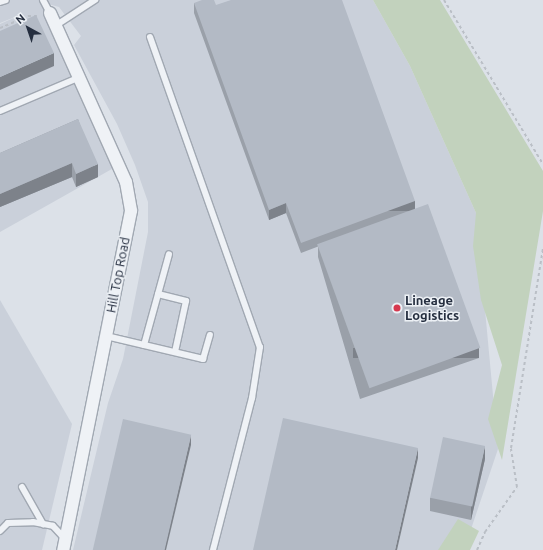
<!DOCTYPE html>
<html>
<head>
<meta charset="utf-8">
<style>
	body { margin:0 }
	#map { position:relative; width:543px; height:550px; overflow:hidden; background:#dce1e8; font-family:Ubuntu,sans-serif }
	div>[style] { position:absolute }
	.built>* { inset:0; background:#cad0da }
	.green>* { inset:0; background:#c2d2bd }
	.path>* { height:2px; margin-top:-1px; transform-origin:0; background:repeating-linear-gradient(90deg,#babfc6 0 3px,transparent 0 6px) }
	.roads { filter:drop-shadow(1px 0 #a1a8b2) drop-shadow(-1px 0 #a1a8b2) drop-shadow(0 1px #a1a8b2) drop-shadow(0 -1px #a1a8b2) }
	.service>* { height:6px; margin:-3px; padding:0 3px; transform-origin:3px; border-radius:3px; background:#eff2f6 }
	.minor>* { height:12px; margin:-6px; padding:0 6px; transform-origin:6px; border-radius:6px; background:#eff2f6 }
	.wall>* { inset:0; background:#9aa0a9 }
	.shaded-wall>* { inset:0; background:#7d828a; transform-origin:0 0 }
	.building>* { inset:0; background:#b3bac5; transform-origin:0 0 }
	.dots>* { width:11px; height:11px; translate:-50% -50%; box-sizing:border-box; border:2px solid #ecf0f5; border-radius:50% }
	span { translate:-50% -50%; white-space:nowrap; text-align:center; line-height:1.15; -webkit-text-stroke:3px #ecf0f5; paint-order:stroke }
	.street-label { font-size:13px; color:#252e3f }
	.poi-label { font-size:13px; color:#252e3f; font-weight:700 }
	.left { translate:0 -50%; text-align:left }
	.north { position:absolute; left:8px; top:8px; width:40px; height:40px; -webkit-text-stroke:3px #ecf0f5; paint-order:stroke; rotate:320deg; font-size:11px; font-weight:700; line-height:16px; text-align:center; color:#252e3f }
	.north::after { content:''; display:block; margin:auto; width:14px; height:18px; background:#252e3f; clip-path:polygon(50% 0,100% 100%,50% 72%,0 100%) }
</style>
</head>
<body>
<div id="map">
	<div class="built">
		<i style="clip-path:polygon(0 0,373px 0,410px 66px,476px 213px,498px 449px,464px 550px,73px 550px,108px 403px,123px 359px,148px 232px,148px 202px,135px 165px,117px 124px,74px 45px,81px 36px,59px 7px,48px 4px,119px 165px,0 232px,0 24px,25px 13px,0 23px)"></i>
		<i style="clip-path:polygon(0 300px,72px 424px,42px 550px,0 550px)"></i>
	</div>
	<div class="green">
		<i style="clip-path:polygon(373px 0,440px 0,543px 171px,543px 211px,502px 460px,488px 419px,502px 365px,481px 300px,473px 246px,476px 213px,410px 66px)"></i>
		<i style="clip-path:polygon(458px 519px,479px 531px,470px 550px,438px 550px)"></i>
	</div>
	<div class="path">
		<i style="left:444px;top:0;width:192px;rotate:58.9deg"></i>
		<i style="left:0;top:28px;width:30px;rotate:-23deg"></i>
		<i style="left:28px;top:16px;width:10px"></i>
		<i style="left:477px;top:550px;width:20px;rotate:-66deg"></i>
		<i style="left:485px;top:532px;width:55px;rotate:-54.6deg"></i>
		<i style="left:517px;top:487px;width:39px;rotate:-99deg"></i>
		<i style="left:511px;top:448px;width:202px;rotate:-80.9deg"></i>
	</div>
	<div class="roads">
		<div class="service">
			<i style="left:43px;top:0;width:15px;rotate:62deg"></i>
			<i style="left:0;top:2px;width:6px;rotate:-18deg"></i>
			<i style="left:55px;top:26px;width:48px;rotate:-33deg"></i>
			<i style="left:150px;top:37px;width:329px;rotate:70.5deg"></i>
			<i style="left:260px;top:347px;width:52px;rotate:98.9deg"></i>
			<i style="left:252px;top:398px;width:157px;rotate:104.4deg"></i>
			<i style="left:0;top:111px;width:87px;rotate:-23deg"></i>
			<i style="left:158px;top:294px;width:29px;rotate:14deg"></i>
			<i style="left:186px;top:301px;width:52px;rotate:102.2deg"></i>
			<i style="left:106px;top:336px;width:100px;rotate:13.3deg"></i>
			<i style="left:203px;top:359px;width:25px;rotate:-74deg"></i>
			<i style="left:144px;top:345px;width:94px;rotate:-74.6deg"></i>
			<i style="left:22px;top:487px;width:43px;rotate:60.4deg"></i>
			<i style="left:0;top:531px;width:11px;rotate:-45deg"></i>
			<i style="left:8px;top:523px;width:25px;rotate:-2deg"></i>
			<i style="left:33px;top:522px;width:20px;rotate:11deg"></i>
			<i style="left:53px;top:526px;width:18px;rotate:47deg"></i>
		</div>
		<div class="minor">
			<i style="left:50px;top:13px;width:185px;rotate:65.8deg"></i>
			<i style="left:126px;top:182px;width:29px;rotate:80deg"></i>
			<i style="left:131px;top:211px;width:346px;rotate:101.3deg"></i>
		</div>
	</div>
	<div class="wall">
		<i style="clip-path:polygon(194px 3px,216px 5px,415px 209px,479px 358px,360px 399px,318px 257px,318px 247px,343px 237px,301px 253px,286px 213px,269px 220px,194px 13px)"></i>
		<i style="clip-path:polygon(78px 119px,98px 177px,76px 187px,72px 177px,0 207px,0 153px)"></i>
		<i style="clip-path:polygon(485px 459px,471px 520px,430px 511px,430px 498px)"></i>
	</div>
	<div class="shaded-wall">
		<i style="clip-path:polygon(54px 53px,54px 66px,0 90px,0 77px)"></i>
		<i style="clip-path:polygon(72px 163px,72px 177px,0 207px,0 194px)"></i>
		<i style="clip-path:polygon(98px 164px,98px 177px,76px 187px,76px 174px)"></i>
		<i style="left:415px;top:201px;width:10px;height:121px;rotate:90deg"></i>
		<i style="clip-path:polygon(286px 203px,286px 213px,269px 220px,269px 210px)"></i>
		<i style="left:479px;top:348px;width:10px;height:126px;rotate:90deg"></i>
		<i style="clip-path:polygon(191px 435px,191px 445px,166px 550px,164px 550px)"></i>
		<i style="clip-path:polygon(485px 446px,485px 459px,471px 520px,471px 507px)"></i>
		<i style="clip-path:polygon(418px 448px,418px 458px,397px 550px,395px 550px)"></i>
	</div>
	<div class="building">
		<i style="clip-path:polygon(202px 0,214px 0,216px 5px,231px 0,342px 0,415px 201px,301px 243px,286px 203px,269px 210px,194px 3px)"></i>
		<i style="clip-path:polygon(36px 15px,54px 53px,0 77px,0 31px)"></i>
		<i style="clip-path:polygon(78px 119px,98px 164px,76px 174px,72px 163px,0 194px,0 153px)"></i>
		<i style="left:428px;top:204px;width:153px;height:118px;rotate:70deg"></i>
		<i style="clip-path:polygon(283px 418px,418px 448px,395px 550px,253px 550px)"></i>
		<i style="left:123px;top:419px;width:70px;height:135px;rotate:13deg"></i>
		<i style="left:443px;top:437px;width:43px;height:62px;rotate:12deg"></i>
	</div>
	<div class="dots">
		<i style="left:397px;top:308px;background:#d6384f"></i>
	</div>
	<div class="street-label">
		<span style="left:118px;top:275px;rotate:-79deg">Hill Top Road</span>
	</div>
	<div class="poi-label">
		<span class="left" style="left:405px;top:308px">Lineage<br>Logistics</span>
	</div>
	<div class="north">N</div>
</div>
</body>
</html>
